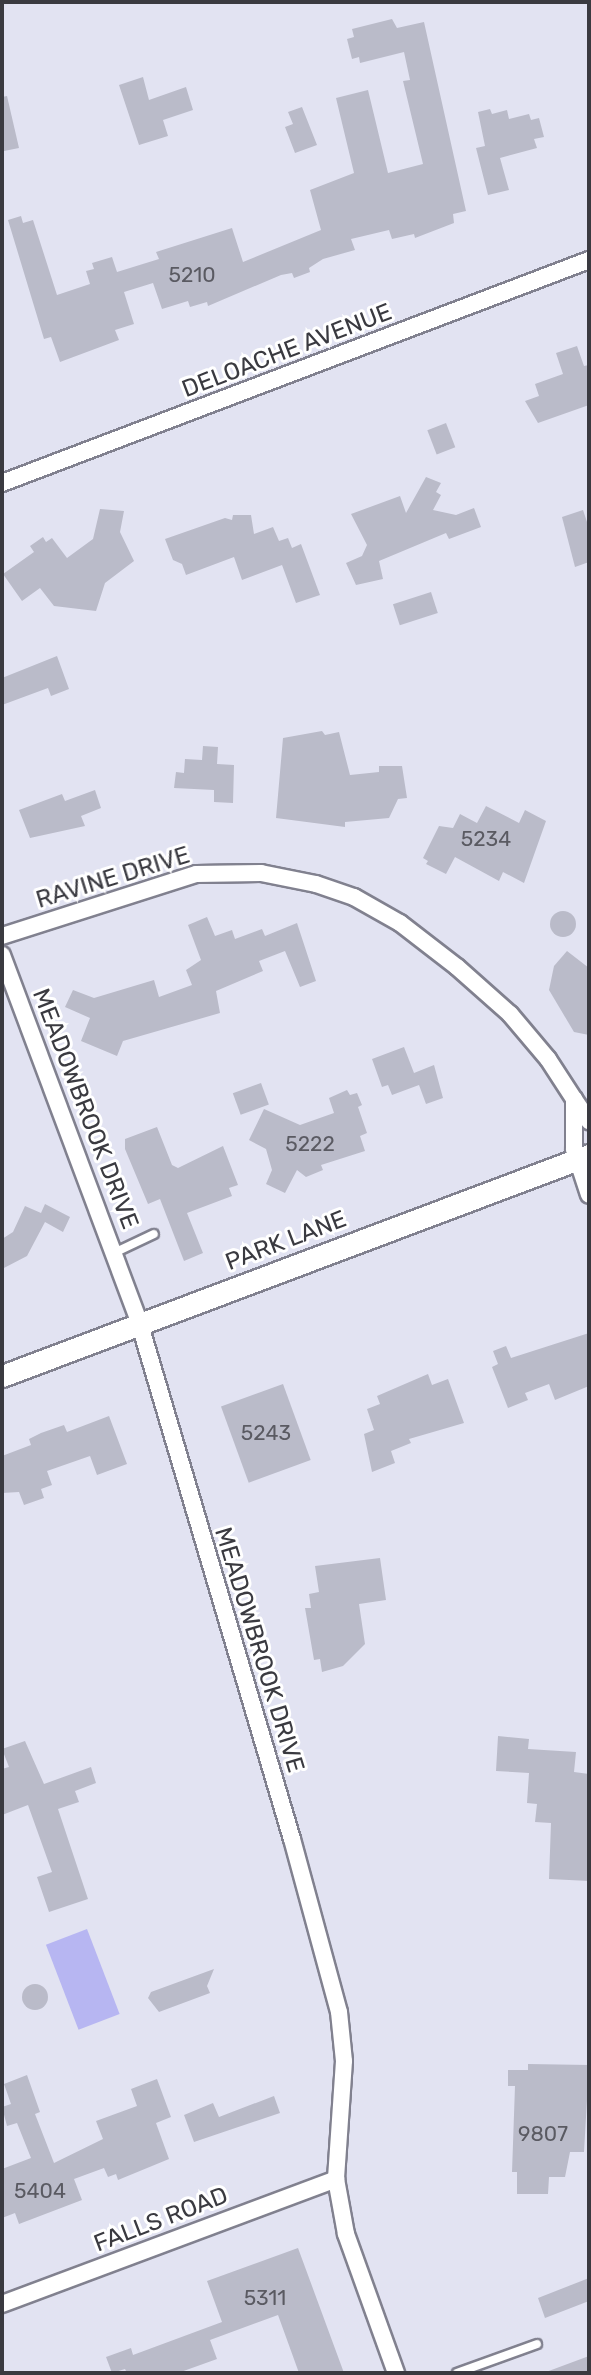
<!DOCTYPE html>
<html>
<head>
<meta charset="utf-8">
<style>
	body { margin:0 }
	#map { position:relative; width:591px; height:2375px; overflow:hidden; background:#e2e3f2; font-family:Rubik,sans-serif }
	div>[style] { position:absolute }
	.green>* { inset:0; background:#b7b6f2; transform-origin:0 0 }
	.building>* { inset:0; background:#babbc9; transform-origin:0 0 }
	.round { border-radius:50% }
	.roads { filter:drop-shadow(2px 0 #81818f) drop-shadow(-2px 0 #81818f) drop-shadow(0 2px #81818f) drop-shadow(0 -2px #81818f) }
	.service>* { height:8px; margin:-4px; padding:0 4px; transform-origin:4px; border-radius:4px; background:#fff }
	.minor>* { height:16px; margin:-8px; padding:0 8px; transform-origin:8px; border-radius:8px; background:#fff }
	.tertiary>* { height:21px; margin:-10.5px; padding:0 10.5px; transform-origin:10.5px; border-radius:10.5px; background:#fff }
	span { translate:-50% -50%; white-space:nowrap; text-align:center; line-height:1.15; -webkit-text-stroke:6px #fff; paint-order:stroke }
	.number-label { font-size:21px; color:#5a5a62 }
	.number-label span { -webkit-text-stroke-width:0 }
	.street-label { font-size:24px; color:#3a3a40 }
	.frame { position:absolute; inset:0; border:4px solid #3a3a40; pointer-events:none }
</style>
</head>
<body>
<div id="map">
	<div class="green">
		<i style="left:87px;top:1929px;width:91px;height:44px;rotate:69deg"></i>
	</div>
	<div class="building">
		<i style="clip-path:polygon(392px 19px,397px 28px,424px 22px,466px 211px,453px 214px,454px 223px,415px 238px,414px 234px,392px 239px,389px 230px,351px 239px,355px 250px,323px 259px,309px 268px,310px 272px,294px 278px,292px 273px,281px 275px,208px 306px,207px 302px,190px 307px,188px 301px,162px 309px,153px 283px,124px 292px,134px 324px,115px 330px,119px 340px,60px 362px,51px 337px,44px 339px,8px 220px,21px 216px,23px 223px,33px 220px,57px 295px,90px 284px,86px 271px,94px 269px,92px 263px,112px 257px,117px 272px,159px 259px,156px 252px,232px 228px,243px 262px,321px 230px,310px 190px,354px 173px,336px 98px,368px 90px,388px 173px,423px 164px,403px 81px,410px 80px,404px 52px,360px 63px,359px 57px,352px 59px,347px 39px,354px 37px,352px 29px)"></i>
		<i style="clip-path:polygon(143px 77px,149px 100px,186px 87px,193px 110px,163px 120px,168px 136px,139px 145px,119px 85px)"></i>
		<i style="clip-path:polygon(7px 96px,19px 148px,4px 151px,2px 97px)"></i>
		<i style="clip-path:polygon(302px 107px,317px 145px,295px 153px,285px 127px,293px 124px,288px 112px)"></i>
		<i style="clip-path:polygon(490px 109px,492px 114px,507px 110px,509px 119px,529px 114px,531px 120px,539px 118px,544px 137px,534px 139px,537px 148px,500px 158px,509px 190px,488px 195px,476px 148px,485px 146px,478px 112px)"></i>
		<i style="clip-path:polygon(577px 346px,584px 366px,589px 365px,589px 405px,538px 423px,525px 401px,539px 396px,535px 384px,563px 374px,556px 353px)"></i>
		<i style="left:446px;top:423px;width:26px;height:20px;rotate:69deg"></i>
		<i style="clip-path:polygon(426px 477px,441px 483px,436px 492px,441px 495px,433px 510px,456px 515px,474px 508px,481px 527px,449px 539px,446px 533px,379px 561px,383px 579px,356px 585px,346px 563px,362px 556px,367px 545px,351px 514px,400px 496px,406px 513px)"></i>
		<i style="clip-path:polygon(100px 509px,124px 511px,120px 532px,134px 561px,105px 583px,96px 611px,54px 606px,40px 588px,22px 601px,3px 574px,34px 552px,30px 546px,43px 537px,46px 542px,52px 538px,67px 558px,93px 539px)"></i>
		<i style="clip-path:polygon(583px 510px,589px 528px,589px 562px,575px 567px,562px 517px)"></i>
		<i style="clip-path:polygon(233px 515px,251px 515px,254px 534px,273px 527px,279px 541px,288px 538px,292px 548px,301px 544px,320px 595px,296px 603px,282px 565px,242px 580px,234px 557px,186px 575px,182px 564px,173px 560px,165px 539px,225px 518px,232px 520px)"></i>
		<i style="left:431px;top:592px;width:22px;height:40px;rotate:72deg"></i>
		<i style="clip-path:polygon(57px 656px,69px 689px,51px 696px,48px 688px,2px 705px,2px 678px)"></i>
		<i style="clip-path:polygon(322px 731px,325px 735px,339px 732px,350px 775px,379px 772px,379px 766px,402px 766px,407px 798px,398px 799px,389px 818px,345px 822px,345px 827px,276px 818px,283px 738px)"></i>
		<i style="clip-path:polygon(203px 746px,218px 747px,217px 764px,234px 765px,233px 803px,214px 802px,214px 790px,174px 788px,176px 772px,184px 773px,185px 759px,202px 760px)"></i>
		<i style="clip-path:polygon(95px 790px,101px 808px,81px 816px,85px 826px,30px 838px,19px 810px,62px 794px,65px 801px)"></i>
		<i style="clip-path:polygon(486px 806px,519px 823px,525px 810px,546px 821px,524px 883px,503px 872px,499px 881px,455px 857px,446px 874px,426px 864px,428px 861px,423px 858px,439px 826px,453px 828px,460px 814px,477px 823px)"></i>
		<i class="round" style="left:550px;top:911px;width:26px;height:26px"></i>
		<i style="clip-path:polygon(207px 917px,215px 936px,232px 930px,235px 939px,262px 929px,265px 936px,297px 923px,316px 981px,300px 987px,285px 951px,259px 961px,263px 971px,216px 991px,220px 1013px,123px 1041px,117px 1056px,81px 1041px,90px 1018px,65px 1007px,73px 990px,94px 998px,154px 980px,159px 997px,192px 985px,186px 970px,201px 960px,188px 925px)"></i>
		<i style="clip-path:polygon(567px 951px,589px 968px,589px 1035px,574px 1032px,549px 990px,554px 966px)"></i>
		<i style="clip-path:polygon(404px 1047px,414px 1073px,434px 1065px,443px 1098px,426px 1104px,419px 1085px,392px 1095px,388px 1085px,382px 1087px,372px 1059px)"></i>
		<i style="left:261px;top:1083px;width:23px;height:30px;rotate:70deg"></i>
		<i style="clip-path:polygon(347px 1090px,350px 1095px,357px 1093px,362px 1105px,358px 1107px,367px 1133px,360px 1136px,365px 1151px,321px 1165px,323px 1170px,306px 1177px,297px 1170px,285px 1193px,266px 1184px,272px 1170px,266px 1149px,249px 1140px,264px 1109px,300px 1125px,334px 1113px,329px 1098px)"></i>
		<i style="clip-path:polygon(157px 1127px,172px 1165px,178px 1168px,223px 1146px,238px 1185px,229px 1188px,232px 1196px,187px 1213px,203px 1253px,184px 1261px,160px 1199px,148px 1204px,125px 1149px,125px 1139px)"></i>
		<i style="clip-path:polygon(45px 1204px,70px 1217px,63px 1232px,45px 1222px,27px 1256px,2px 1269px,2px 1239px,13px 1232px,25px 1206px,41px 1213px)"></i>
		<i style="clip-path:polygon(589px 1333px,589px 1386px,555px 1400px,549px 1384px,525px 1393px,528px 1400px,508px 1408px,492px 1367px,498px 1364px,493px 1351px,506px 1346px,511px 1358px)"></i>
		<i style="clip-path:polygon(428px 1374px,432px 1385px,448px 1379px,464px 1423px,409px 1439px,411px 1443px,391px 1451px,395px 1463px,372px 1472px,364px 1434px,374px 1430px,367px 1409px,380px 1404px,377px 1396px)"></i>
		<i style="left:283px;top:1384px;width:81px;height:66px;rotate:70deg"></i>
		<i style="clip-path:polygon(109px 1416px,127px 1464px,97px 1475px,90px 1456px,47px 1471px,52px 1485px,41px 1489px,44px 1498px,24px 1505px,19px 1492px,2px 1493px,2px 1456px,31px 1445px,29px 1439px,41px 1433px,64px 1425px,67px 1432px)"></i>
		<i style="clip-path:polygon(380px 1558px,386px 1600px,359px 1604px,365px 1644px,343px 1666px,322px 1672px,320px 1659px,314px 1660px,305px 1608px,311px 1608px,309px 1594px,319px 1592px,315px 1566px)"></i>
		<i style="clip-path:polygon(498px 1736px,529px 1739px,528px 1749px,576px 1752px,574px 1772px,589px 1774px,589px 1881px,549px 1879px,551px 1823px,535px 1822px,537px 1804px,527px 1803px,529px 1773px,496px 1771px)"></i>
		<i style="clip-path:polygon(25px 1741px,44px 1784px,91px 1767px,96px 1783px,75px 1791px,79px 1802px,58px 1809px,88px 1899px,49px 1912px,37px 1877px,52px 1872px,28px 1805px,2px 1815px,2px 1769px,9px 1767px,2px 1749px)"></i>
		<i style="clip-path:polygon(214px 1969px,207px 1986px,210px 1993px,159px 2012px,148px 1998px,151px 1992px)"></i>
		<i class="round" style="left:22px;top:1984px;width:26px;height:26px"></i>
		<i style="clip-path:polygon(528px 2064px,589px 2065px,584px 2152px,570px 2152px,565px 2177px,549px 2177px,548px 2194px,517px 2194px,517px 2172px,512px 2172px,515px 2086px,508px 2086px,508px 2070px,528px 2070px)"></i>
		<i style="clip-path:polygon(27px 2075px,40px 2112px,35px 2114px,54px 2163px,103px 2139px,96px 2121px,137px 2106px,131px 2089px,157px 2079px,171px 2117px,156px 2123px,169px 2159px,118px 2180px,116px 2174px,108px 2177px,104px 2168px,74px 2179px,82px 2200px,19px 2224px,15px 2213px,2px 2218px,2px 2169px,31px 2158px,17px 2123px,7px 2126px,2px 2107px,11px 2104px,4px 2084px)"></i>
		<i style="clip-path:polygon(274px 2096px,280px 2113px,194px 2142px,184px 2115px,213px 2103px,219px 2117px)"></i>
		<i style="clip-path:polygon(298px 2248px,344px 2373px,299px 2373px,278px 2315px,210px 2340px,217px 2359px,178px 2373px,127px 2373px,125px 2369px,112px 2373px,106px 2357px,131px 2348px,133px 2355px,222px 2322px,207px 2281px)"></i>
		<i style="clip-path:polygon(589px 2278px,589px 2301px,545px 2318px,538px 2298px)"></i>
		<i style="clip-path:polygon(589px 2356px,589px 2373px,546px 2373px,546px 2372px)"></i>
	</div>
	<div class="roads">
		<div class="service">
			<i style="left:114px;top:1253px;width:44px;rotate:-25.4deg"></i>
			<i style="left:457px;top:2373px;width:85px;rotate:-19.9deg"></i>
		</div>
		<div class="minor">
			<i style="left:2px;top:483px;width:628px;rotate:-20.8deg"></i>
			<i style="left:2px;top:936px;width:204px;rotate:-17.7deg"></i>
			<i style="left:196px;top:874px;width:65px;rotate:-0.9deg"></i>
			<i style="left:261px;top:873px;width:56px;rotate:11.3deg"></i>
			<i style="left:316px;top:884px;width:40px;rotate:18.9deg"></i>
			<i style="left:354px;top:897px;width:53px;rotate:29.5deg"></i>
			<i style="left:400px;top:923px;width:72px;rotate:37.7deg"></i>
			<i style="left:457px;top:967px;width:71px;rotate:41.6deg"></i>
			<i style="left:510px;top:1014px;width:59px;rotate:49.8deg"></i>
			<i style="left:548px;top:1059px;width:48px;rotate:57deg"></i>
			<i style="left:574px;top:1099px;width:50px;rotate:90deg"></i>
			<i style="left:574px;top:1149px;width:48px;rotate:71.9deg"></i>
			<i style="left:2px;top:955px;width:395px;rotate:69.5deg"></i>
			<i style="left:140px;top:1325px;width:536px;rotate:73.53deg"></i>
			<i style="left:292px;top:1839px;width:179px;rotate:74.8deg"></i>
			<i style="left:339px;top:2012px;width:49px;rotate:84.2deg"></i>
			<i style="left:344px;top:2061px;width:118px;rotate:93.9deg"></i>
			<i style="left:336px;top:2179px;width:56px;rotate:79.7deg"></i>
			<i style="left:346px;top:2234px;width:148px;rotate:70.2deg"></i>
			<i style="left:574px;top:1099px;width:27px;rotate:56deg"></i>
			<i style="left:2px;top:2304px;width:357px;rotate:-20.5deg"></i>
		</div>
		<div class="tertiary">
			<i style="left:2px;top:1376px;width:627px;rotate:-20.63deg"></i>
		</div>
	</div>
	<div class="number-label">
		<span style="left:192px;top:275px">5210</span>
		<span style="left:486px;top:839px">5234</span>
		<span style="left:310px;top:1144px">5222</span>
		<span style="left:266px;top:1433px">5243</span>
		<span style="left:543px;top:2134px">9807</span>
		<span style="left:40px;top:2191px">5404</span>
		<span style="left:265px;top:2298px">5311</span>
	</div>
	<div class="street-label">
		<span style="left:287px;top:351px;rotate:-21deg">DELOACHE AVENUE</span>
		<span style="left:113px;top:878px;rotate:-17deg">RAVINE DRIVE</span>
		<span style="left:85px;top:1109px;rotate:69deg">MEADOWBROOK DRIVE</span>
		<span style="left:286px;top:1241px;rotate:-21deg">PARK LANE</span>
		<span style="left:259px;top:1650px;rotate:73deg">MEADOWBROOK DRIVE</span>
		<span style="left:161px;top:2220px;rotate:-21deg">FALLS ROAD</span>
	</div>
	<div class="frame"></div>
</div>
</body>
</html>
